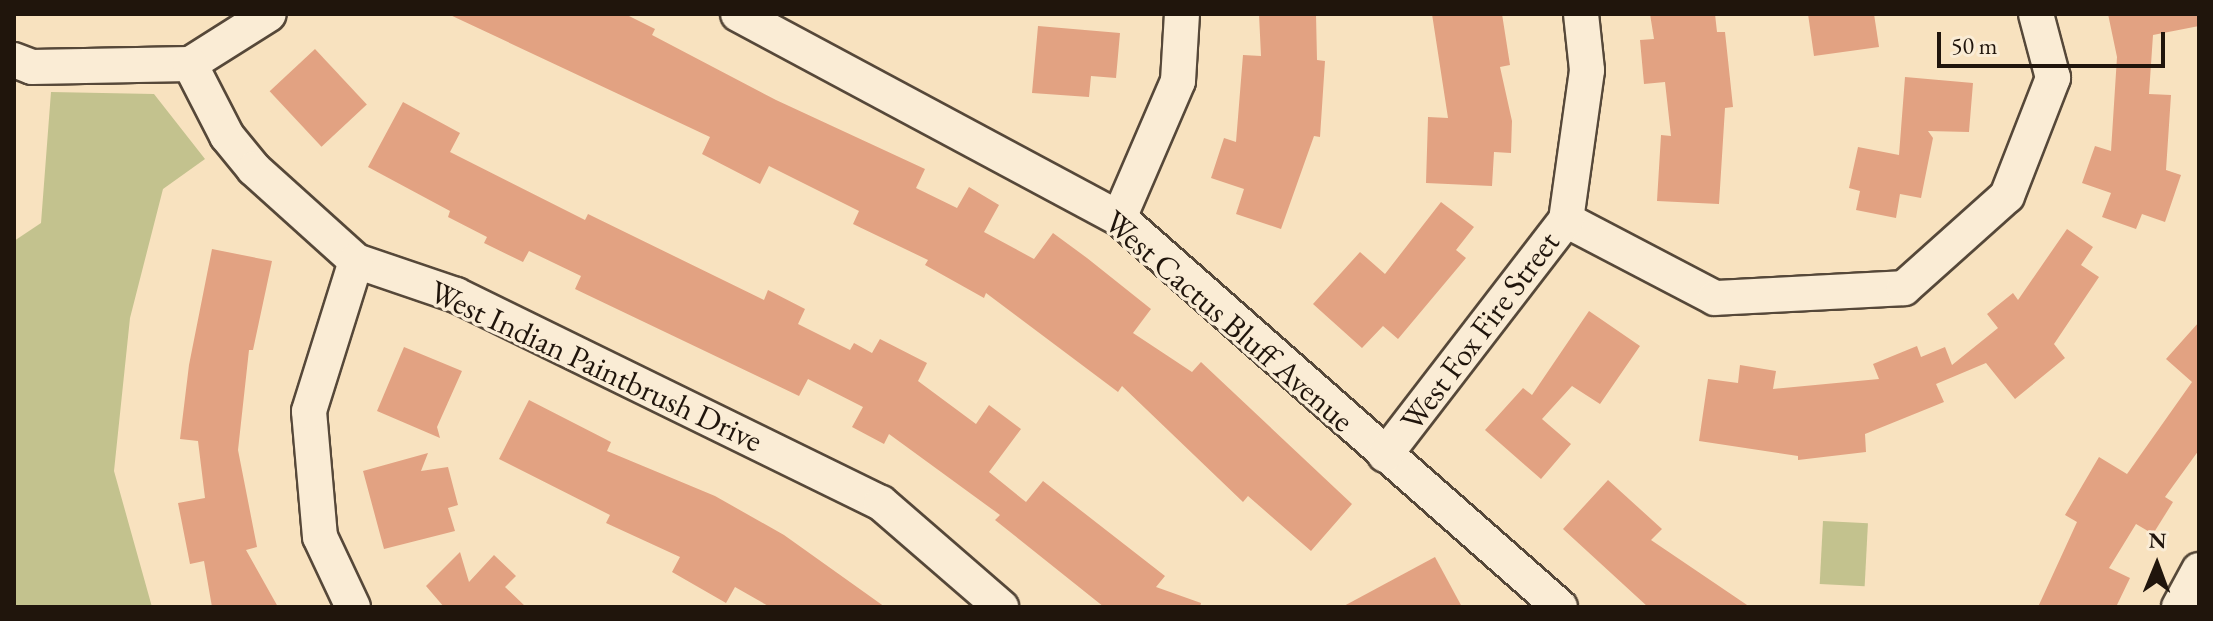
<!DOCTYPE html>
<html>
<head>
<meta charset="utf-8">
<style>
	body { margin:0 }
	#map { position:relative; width:2213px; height:621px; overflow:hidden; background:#f8e2bf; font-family:"EB Garamond",serif }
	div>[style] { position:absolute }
	.green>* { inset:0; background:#c3c28e; transform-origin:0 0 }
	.building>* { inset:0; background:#e2a282; transform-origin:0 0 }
	.roads { filter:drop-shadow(2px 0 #564839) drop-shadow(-2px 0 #564839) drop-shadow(0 2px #564839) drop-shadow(0 -2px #564839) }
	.minor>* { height:34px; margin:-17px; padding:0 17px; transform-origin:17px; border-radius:17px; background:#faecd5 }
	span { translate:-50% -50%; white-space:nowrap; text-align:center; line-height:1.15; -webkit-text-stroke:7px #faecd5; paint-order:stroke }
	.street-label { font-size:32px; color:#20150c }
	.frame { position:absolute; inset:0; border:16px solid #20150c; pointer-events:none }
	.north { position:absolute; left:2117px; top:525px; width:80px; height:80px; -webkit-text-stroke:6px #faecd5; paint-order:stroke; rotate:1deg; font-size:22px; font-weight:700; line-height:32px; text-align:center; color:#20150c }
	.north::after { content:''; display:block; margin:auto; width:28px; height:36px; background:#20150c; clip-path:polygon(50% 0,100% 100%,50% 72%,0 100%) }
	.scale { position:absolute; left:1937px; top:32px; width:228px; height:36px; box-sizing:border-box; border:4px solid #20150c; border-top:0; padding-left:10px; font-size:24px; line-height:28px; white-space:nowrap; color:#20150c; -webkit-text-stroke:6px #faecd5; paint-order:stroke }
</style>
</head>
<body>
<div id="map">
	<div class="green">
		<i style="clip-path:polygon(51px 92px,154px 94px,205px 159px,163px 189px,130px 318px,114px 471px,152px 607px,14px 607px,14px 241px,41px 223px)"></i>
		<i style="left:1823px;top:521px;width:45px;height:63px;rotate:3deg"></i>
	</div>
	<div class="building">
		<i style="clip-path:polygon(448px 14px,625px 14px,655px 29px,652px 35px,776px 100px,925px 169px,916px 188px,957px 208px,969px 187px,999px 205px,984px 232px,1034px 259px,1053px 233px,1087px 258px,1151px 309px,1133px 333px,1192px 372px,1201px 362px,1352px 504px,1311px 551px,1248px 496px,1243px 502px,1122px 386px,1118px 392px,986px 293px,984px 298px,925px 265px,928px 260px,853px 224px,859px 211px,769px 166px,760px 184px,702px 154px,710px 137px)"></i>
		<i style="clip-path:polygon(1259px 14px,1316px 14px,1317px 60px,1325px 61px,1320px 137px,1314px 136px,1281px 229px,1236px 214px,1244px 189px,1211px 178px,1224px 138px,1236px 142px,1243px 55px,1261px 56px)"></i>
		<i style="clip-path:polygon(1432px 14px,1502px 14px,1510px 65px,1500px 67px,1512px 121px,1511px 153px,1494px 152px,1492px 186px,1426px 183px,1428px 117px,1448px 118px)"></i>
		<i style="clip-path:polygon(1650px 14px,1715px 14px,1717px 32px,1725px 32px,1733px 107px,1725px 108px,1719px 204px,1657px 201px,1661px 135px,1671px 136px,1665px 82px,1644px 84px,1640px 40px,1654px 39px)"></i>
		<i style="clip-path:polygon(1808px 14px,1874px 14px,1879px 47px,1814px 56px)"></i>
		<i style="clip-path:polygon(2108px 14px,2199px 14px,2199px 26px,2153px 35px,2149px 94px,2171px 95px,2166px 170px,2181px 175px,2165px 222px,2142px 214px,2136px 229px,2102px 217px,2111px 193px,2082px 183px,2095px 146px,2111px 151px,2117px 57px)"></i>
		<i style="clip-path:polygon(1038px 26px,1120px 33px,1116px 78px,1091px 76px,1089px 97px,1032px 93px)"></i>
		<i style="left:315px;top:49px;width:76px;height:62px;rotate:47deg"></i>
		<i style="clip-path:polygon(1905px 77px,1973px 83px,1969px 132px,1928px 131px,1933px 138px,1921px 198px,1900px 194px,1896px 218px,1856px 210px,1860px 191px,1849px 188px,1858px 147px,1899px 155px)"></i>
		<i style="clip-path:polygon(403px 102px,460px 133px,450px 152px,585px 220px,588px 214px,764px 300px,768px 290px,805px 309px,798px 324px,850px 350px,854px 343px,872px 353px,880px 339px,927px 363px,918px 381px,976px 424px,989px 405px,1021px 429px,989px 472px,1026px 502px,1043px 481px,1165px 576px,1156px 587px,1201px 603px,1200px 607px,1104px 607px,995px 520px,1000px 515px,889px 434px,884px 444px,852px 427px,863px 407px,808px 379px,799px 396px,575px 289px,581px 276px,529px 251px,523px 262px,484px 243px,487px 237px,448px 217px,450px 211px,368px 167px)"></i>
		<i style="clip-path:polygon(1441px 202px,1474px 227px,1456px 250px,1466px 258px,1398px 339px,1383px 326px,1362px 348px,1313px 304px,1360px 252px,1385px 274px)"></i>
		<i style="clip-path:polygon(2067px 229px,2093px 247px,2081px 265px,2099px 277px,2054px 344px,2065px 358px,2015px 399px,1986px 363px,1936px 384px,1944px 402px,1865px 434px,1866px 452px,1798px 460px,1798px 456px,1699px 441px,1708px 379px,1738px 383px,1740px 365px,1776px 371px,1773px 389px,1879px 379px,1873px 364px,1917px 346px,1921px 357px,1945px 347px,1952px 365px,1998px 328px,1987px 314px,2013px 293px,2018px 300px)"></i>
		<i style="clip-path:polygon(212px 249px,272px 261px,253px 350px,249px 350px,238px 450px,257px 547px,246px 550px,278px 607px,212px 607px,204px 561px,190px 564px,178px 503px,205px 498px,198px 441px,180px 439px,189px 365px)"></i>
		<i style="clip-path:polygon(1589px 311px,1640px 346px,1600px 404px,1572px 386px,1542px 419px,1571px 444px,1541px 479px,1485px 430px,1523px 388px,1532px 395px)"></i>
		<i style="clip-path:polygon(2199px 322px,2199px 450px,2165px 497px,2173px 502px,2153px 534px,2136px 524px,2109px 568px,2130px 578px,2116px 607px,2038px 607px,2077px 522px,2065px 515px,2099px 457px,2127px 474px,2192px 382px,2166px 359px)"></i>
		<i style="clip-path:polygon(404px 347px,462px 371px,437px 427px,440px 438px,377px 411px)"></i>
		<i style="clip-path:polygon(529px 400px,611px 442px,607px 451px,715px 496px,784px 535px,885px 607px,770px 607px,735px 587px,726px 603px,672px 572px,680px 557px,606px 523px,610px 515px,499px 459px)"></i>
		<i style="clip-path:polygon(428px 453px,421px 471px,448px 467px,458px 505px,448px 508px,455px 531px,384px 549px,363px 471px)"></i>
		<i style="clip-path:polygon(1608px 480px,1662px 529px,1651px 540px,1750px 607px,1648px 607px,1563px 529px)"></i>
		<i style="clip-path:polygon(460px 552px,469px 582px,494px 555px,516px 576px,505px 587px,526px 607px,444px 607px,426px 586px)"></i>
		<i style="clip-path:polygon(1435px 557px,1462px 607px,1342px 607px)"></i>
	</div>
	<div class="roads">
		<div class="minor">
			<i style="left:738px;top:14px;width:432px;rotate:28.2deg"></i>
			<i style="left:1119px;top:218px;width:588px;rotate:41.42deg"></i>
			<i style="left:14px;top:60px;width:19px;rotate:21deg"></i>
			<i style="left:32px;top:67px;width:158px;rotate:-1.1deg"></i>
			<i style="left:190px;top:64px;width:93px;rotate:-32.3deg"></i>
			<i style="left:190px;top:64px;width:81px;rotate:62.8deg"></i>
			<i style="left:227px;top:136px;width:43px;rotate:50.7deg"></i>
			<i style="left:254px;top:169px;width:137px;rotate:42deg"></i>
			<i style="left:356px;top:261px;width:106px;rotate:18.8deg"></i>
			<i style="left:456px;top:295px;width:473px;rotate:26.1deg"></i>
			<i style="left:881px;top:503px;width:159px;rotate:40.9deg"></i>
			<i style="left:1119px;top:218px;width:149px;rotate:-66.7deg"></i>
			<i style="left:1178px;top:81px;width:67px;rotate:-86.6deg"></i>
			<i style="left:1566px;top:220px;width:168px;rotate:27.6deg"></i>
			<i style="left:1715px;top:298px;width:189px;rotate:-3deg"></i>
			<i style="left:1904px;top:288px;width:138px;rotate:-41.8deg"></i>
			<i style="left:2007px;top:196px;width:127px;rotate:-68.7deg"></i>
			<i style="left:2053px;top:78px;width:66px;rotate:-104.9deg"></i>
			<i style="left:1385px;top:455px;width:297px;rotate:-52.4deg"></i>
			<i style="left:1566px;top:220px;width:151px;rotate:-82deg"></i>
			<i style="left:1587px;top:70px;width:56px;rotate:-96.1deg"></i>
			<i style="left:353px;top:607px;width:77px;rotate:-115.2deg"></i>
			<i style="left:320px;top:537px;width:126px;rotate:-95deg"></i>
			<i style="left:309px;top:411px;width:157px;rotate:-72.6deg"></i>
			<i style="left:2179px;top:607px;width:42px;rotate:-61.6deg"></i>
		</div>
	</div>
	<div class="street-label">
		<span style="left:1229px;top:321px;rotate:41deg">West Cactus Bluff Avenue</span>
		<span style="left:1480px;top:331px;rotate:-53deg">West Fox Fire Street</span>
		<span style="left:596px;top:366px;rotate:25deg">West Indian Paintbrush Drive</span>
	</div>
	<div class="frame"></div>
	<div class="north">N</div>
	<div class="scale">50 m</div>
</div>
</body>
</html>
